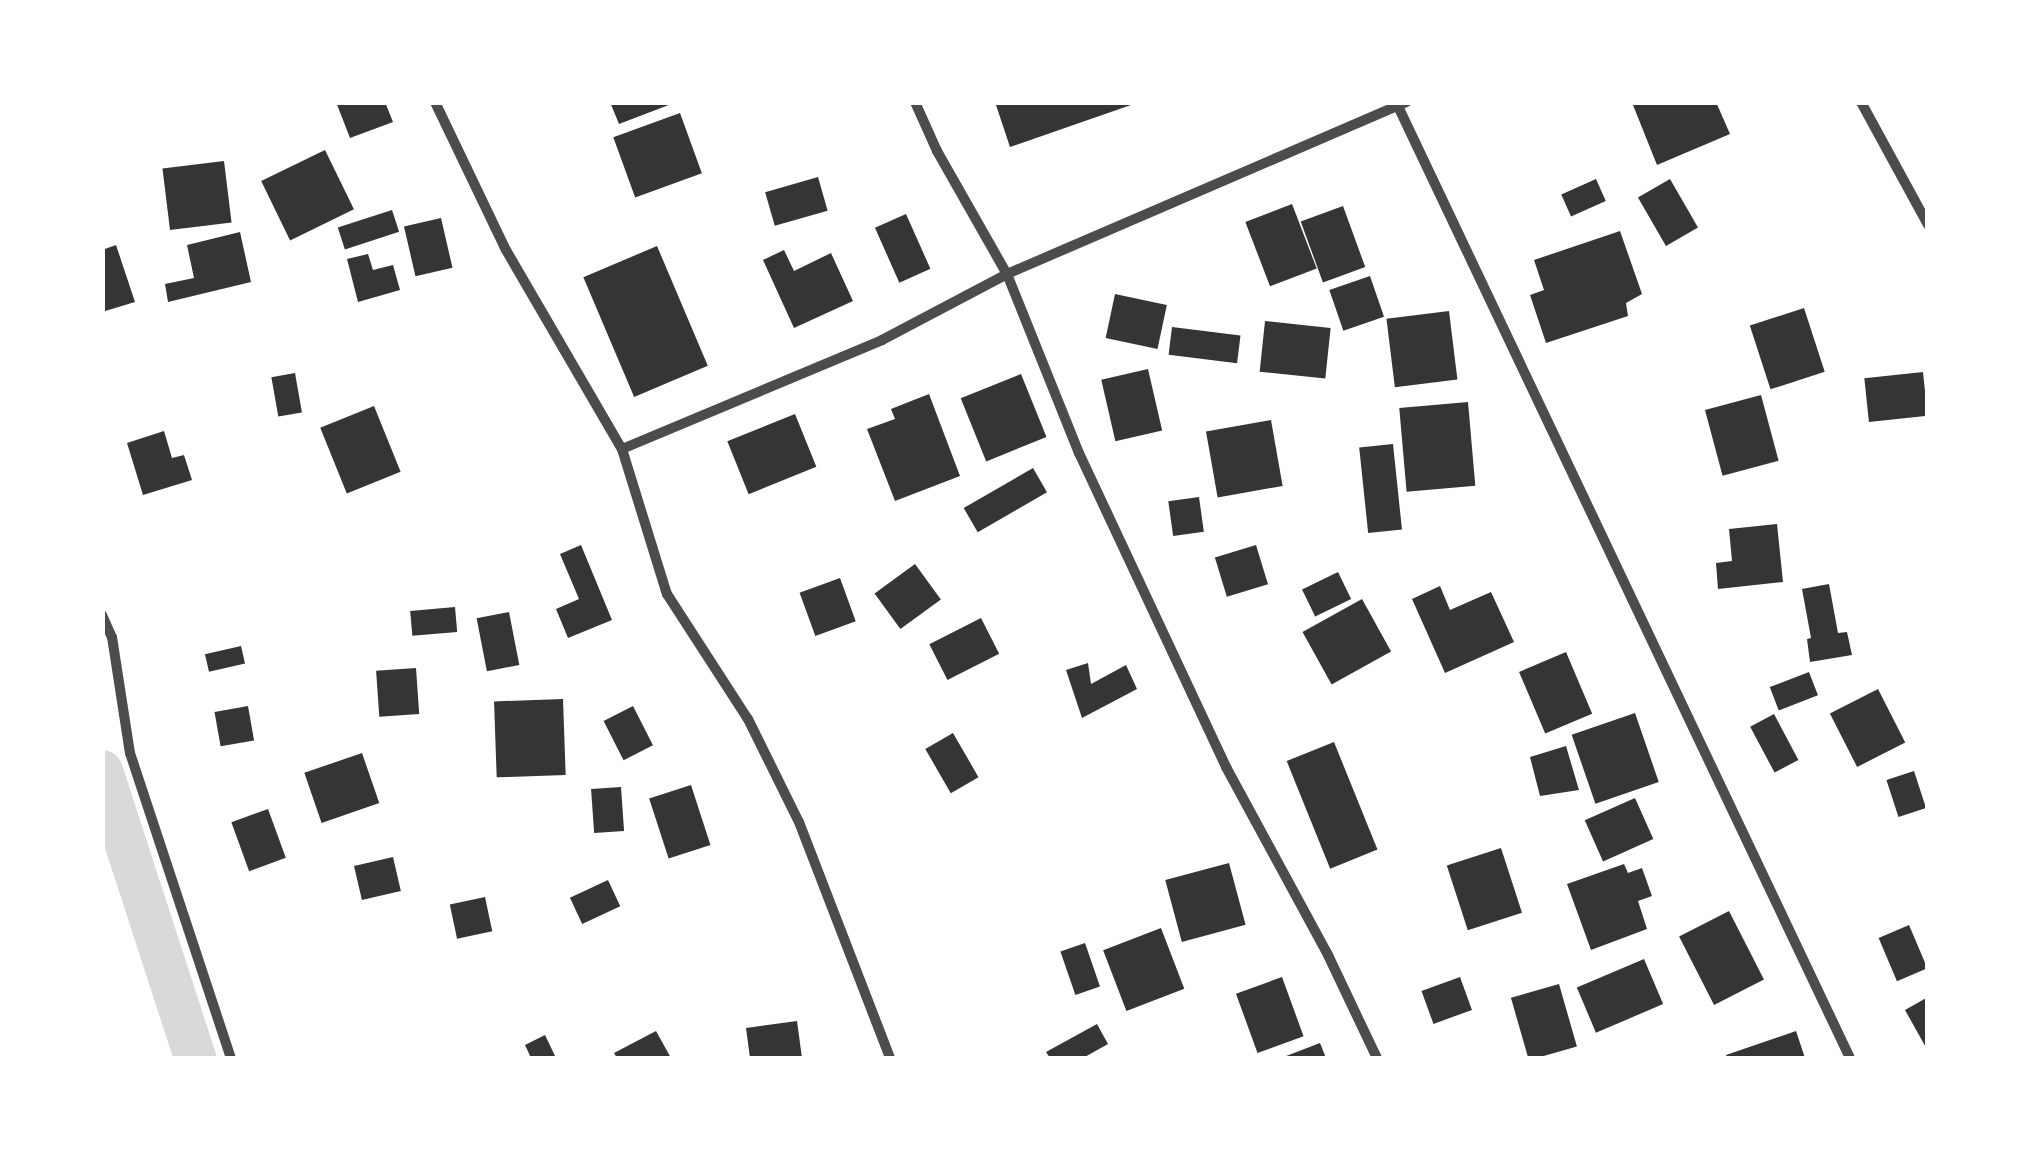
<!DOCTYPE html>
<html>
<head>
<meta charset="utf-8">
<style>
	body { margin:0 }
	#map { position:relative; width:2030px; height:1161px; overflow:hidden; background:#fff; font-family:Jost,sans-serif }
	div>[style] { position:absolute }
	.canal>* { height:42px; margin:-21px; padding:0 21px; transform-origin:21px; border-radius:21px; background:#d9d9d9 }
	.building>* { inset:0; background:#353535; transform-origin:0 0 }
	.minor>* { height:10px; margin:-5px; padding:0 5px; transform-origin:5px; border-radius:5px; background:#4c4c4c }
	span { translate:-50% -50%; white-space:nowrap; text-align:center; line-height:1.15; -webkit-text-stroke:10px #fff; paint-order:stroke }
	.frame { position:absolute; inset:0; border:105px solid #fff; pointer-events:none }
</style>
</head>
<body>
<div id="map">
	<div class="canal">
		<i style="left:102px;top:771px;width:302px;rotate:72deg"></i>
	</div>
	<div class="building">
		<i style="clip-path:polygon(336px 102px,385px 102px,393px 122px,350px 138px)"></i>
		<i style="clip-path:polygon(610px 102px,674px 102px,674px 103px,619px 124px)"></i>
		<i style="clip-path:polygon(995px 102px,1130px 102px,1131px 105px,1010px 147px)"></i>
		<i style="clip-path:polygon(1640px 102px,1716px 102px,1730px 134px,1657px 165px,1633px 105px)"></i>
		<i style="left:680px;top:113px;width:64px;height:71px;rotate:70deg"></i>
		<i style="left:325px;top:150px;width:66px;height:71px;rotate:64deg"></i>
		<i style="left:224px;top:161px;width:62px;height:62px;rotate:83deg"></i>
		<i style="left:818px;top:177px;width:35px;height:55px;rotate:74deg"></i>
		<i style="left:1596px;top:179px;width:24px;height:38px;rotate:66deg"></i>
		<i style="left:1670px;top:179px;width:56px;height:37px;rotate:60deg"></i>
		<i style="left:1292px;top:204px;width:69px;height:50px;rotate:69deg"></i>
		<i style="left:1343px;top:206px;width:65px;height:45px;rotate:70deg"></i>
		<i style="left:392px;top:210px;width:23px;height:57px;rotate:72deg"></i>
		<i style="left:906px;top:214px;width:60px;height:34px;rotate:66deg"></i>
		<i style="left:441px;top:218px;width:51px;height:38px;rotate:77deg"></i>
		<i style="clip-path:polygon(1620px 231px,1642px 294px,1626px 303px,1628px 316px,1546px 343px,1530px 295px,1544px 290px,1534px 260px)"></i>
		<i style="clip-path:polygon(240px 232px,251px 282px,168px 302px,165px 284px,194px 278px,187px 245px)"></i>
		<i style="clip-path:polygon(116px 245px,135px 302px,102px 312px,102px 250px)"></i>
		<i style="left:657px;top:246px;width:130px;height:80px;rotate:67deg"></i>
		<i style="clip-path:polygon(784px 250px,794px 271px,831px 253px,853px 301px,794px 328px,763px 260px)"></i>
		<i style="clip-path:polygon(368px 254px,373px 270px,393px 265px,400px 290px,358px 302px,347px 259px)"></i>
		<i style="left:1370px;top:276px;width:43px;height:43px;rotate:71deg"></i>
		<i style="left:1115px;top:294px;width:53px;height:45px;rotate:12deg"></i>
		<i style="left:1804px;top:308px;width:67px;height:57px;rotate:72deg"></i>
		<i style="left:1449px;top:311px;width:69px;height:63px;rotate:83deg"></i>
		<i style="left:1265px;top:321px;width:66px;height:51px;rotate:6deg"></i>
		<i style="left:1172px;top:327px;width:69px;height:28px;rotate:7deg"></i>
		<i style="left:1148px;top:369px;width:63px;height:48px;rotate:77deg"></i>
		<i style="left:1923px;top:372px;width:44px;height:59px;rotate:84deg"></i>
		<i style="left:295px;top:373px;width:40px;height:24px;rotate:80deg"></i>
		<i style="left:1021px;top:374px;width:68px;height:65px;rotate:68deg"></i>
		<i style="clip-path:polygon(929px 394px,960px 476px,895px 501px,867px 429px,895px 419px,891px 409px)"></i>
		<i style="left:1761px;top:395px;width:68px;height:58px;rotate:75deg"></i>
		<i style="left:1468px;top:402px;width:84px;height:69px;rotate:85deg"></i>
		<i style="left:374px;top:406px;width:71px;height:58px;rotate:68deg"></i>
		<i style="left:795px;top:414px;width:57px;height:73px;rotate:68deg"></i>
		<i style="left:1271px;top:420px;width:67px;height:66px;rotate:80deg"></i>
		<i style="clip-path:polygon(164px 431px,172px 458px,184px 455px,192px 480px,143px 495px,127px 443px)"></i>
		<i style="left:1393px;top:444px;width:86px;height:34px;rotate:84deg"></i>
		<i style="left:1033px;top:468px;width:28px;height:80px;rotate:60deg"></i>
		<i style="left:1199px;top:497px;width:35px;height:31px;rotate:82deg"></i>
		<i style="clip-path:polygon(1777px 524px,1783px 582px,1718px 589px,1716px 563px,1732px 561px,1729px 529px)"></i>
		<i style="clip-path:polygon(581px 545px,612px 620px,568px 638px,556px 609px,579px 599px,560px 554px)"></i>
		<i style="left:1256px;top:545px;width:41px;height:43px;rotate:73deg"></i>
		<i style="left:915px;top:564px;width:44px;height:50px;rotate:54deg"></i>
		<i style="left:1338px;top:572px;width:30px;height:40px;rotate:64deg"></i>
		<i style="left:840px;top:578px;width:46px;height:43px;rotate:70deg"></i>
		<i style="clip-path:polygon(1829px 584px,1838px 633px,1847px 632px,1852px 655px,1810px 662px,1807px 639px,1811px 638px,1802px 589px)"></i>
		<i style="clip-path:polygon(1440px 586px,1450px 610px,1491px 592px,1514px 642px,1445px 673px,1412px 599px)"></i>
		<i style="left:1362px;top:599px;width:60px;height:68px;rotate:61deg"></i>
		<i style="left:455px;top:607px;width:25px;height:45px;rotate:85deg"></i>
		<i style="left:509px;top:612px;width:54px;height:33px;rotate:79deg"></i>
		<i style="left:981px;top:618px;width:40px;height:58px;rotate:63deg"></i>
		<i style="left:241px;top:646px;width:18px;height:37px;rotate:77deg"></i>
		<i style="left:1566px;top:652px;width:67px;height:51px;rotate:67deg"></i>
		<i style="clip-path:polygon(1088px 663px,1091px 684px,1126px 665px,1137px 689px,1082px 718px,1066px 670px)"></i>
		<i style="left:416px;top:668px;width:46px;height:40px;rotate:86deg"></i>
		<i style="left:1809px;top:672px;width:25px;height:42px;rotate:69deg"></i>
		<i style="left:1878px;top:689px;width:60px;height:54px;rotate:63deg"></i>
		<i style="left:563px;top:699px;width:76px;height:69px;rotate:88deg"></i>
		<i style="left:248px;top:706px;width:35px;height:34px;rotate:80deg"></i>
		<i style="left:633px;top:706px;width:44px;height:33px;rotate:63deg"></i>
		<i style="left:1635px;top:713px;width:73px;height:67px;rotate:71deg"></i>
		<i style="left:1774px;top:714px;width:52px;height:27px;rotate:62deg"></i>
		<i style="left:953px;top:733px;width:51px;height:32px;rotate:60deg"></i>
		<i style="left:1334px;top:742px;width:116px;height:51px;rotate:68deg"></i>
		<i style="clip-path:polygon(1566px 746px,1579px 790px,1540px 796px,1530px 757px)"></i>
		<i style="left:362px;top:753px;width:53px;height:61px;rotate:71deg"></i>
		<i style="left:1914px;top:771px;width:39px;height:29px;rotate:72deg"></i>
		<i style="left:691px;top:785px;width:63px;height:44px;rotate:72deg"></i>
		<i style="left:621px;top:787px;width:44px;height:30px;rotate:86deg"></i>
		<i style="left:1635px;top:798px;width:45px;height:55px;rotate:66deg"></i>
		<i style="left:268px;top:809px;width:52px;height:39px;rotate:70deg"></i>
		<i style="left:1501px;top:848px;width:68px;height:57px;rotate:72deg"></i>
		<i style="left:393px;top:857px;width:35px;height:40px;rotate:77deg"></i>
		<i style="left:1229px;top:863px;width:64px;height:66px;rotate:75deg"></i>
		<i style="clip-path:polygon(1624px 864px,1628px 873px,1642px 868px,1652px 896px,1638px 901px,1647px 929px,1591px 950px,1567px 884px)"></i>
		<i style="left:608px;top:880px;width:29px;height:42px;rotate:65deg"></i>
		<i style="left:485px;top:897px;width:35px;height:36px;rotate:78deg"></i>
		<i style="left:1729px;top:911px;width:77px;height:56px;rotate:63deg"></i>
		<i style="left:1909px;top:925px;width:47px;height:33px;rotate:67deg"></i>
		<i style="left:1161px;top:928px;width:65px;height:62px;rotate:69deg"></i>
		<i style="left:1085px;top:943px;width:46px;height:26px;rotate:71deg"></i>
		<i style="left:1644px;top:959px;width:49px;height:73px;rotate:67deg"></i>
		<i style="left:1282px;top:977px;width:63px;height:49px;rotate:70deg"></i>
		<i style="left:1460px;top:977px;width:35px;height:41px;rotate:70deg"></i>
		<i style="left:1559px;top:984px;width:65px;height:50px;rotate:74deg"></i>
		<i style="clip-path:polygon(1928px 997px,1928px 1051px,1905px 1010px)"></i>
		<i style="clip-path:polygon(797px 1021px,802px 1058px,750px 1058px,746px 1028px)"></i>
		<i style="clip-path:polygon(1097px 1024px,1108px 1044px,1083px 1058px,1050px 1058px,1046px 1052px)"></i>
		<i style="clip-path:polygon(656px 1031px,671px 1058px,617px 1058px,614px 1053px)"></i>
		<i style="clip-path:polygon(1796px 1031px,1805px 1058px,1727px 1058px,1726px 1055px)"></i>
		<i style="clip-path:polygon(545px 1035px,556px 1058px,531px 1058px,525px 1045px)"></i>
		<i style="clip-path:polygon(1320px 1043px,1326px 1058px,1281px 1058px)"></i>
	</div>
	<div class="minor">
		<i style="left:435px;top:102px;width:164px;rotate:64.4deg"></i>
		<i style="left:506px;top:250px;width:230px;rotate:59.8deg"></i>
		<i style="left:622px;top:449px;width:152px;rotate:72.8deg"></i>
		<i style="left:667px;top:594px;width:149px;rotate:57.1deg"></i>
		<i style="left:748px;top:719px;width:115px;rotate:63.7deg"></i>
		<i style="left:799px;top:822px;width:253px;rotate:68.9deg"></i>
		<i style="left:915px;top:102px;width:54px;rotate:65.8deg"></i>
		<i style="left:937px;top:151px;width:142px;rotate:60.4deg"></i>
		<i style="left:1007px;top:274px;width:193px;rotate:68.1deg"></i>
		<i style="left:1079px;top:453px;width:347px;rotate:64.9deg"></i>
		<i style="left:1226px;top:767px;width:214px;rotate:61.5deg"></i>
		<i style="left:1328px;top:955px;width:114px;rotate:64.6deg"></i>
		<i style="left:1396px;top:102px;width:1058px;rotate:64.6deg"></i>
		<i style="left:1861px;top:102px;width:140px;rotate:61.4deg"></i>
		<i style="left:622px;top:449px;width:282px;rotate:-22.7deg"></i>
		<i style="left:882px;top:340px;width:141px;rotate:-27.8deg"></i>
		<i style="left:1007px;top:274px;width:435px;rotate:-23.3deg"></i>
		<i style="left:102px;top:615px;width:24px;rotate:66deg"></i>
		<i style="left:112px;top:637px;width:117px;rotate:81.2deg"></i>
		<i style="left:130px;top:753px;width:321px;rotate:71.7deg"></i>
	</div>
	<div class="frame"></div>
</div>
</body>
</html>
